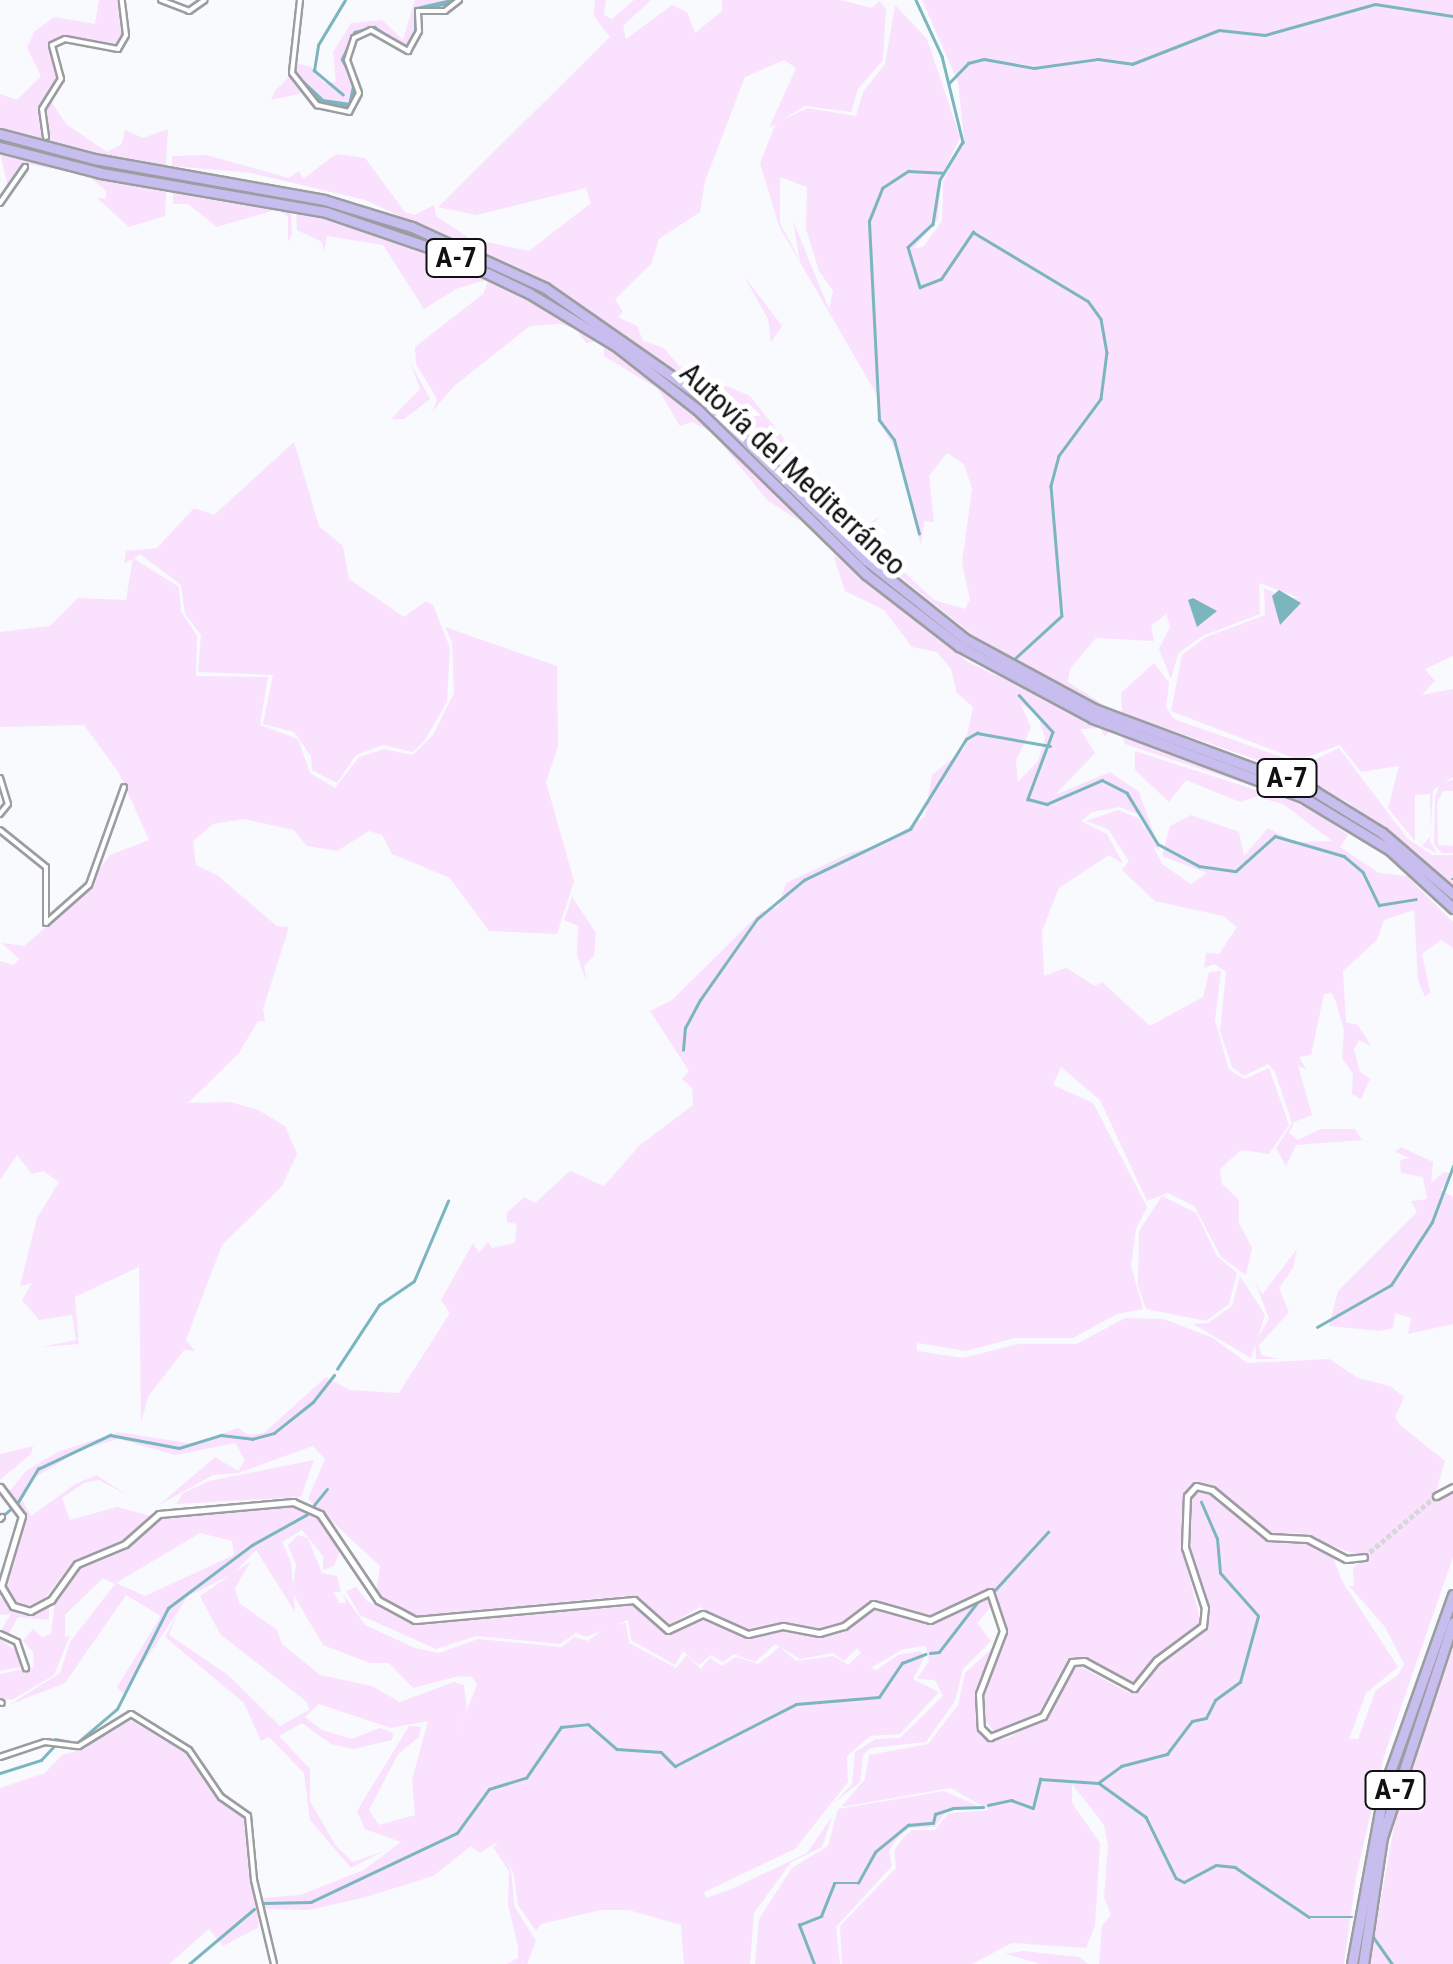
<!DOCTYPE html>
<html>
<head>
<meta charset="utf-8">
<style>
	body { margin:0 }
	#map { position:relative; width:1453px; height:1964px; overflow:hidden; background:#f8fafe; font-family:"Roboto Condensed",sans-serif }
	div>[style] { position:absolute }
	.green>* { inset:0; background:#fae1fd }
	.water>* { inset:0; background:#7bb6bf }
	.stream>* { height:2.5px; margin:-1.25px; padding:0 1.25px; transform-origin:1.25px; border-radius:1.25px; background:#7bb6bf }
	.canal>* { height:5px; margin:-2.5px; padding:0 2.5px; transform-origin:2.5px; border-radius:2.5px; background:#7bb6bf }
	.tertiary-tunnel>* { height:5px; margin-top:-2.5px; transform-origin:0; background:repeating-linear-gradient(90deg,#d5d7db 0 5px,transparent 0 7.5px) }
	.roads { filter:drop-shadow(2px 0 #9b9da1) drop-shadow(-2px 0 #9b9da1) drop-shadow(0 2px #9b9da1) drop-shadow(0 -2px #9b9da1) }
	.minor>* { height:4px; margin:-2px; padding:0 2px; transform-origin:2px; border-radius:2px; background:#fff }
	.tertiary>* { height:5px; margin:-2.5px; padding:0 2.5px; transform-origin:2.5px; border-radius:2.5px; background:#fff }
	.motorway>* { height:9px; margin:-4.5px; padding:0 4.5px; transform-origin:4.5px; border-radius:4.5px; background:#c7beef }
	span { translate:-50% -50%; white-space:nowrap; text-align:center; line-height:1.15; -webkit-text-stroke:10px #fff; paint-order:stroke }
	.shield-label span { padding:2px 8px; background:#fff; border:2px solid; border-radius:8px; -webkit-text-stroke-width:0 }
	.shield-label { font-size:28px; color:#101112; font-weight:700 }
	.street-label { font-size:30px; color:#101112 }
</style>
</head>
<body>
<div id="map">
	<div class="green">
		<i style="clip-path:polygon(99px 0,119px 0,123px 39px,117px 48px,62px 38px,50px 43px,58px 82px,40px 108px,43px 135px,50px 139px,44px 113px,56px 92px,51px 101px,66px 124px,107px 152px,122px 144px,125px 130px,143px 138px,168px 129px,166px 166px,91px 154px,0 128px,0 94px,17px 100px,41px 76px,27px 48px,34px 32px,54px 17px,95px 24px)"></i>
		<i style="clip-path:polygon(415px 0,454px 0,417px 6px,417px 30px,408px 48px,373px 29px,357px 33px,344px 63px,357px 84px,350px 107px,312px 97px,294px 73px,296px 63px,311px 67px,324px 83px,336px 82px,333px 52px,351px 23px,382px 20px,403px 40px)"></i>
		<i style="clip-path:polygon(595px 0,606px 0,604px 15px,612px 19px,634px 0,651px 0,623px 26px,626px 39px,672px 5px,687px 12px,695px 33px,722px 11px,722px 0,840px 0,872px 8px,879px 1px,886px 9px,883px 60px,858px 89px,851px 112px,805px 106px,769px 128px,796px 68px,784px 60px,745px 77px,705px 181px,700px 212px,659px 239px,651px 264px,615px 299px,623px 312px,618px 317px,637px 326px,643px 341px,664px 348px,679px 366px,750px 396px,790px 446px,817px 496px,838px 507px,844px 519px,840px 527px,702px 392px,550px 285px,365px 200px,251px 173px,172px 166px,172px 156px,206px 155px,289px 178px,299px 171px,303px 179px,336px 154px,365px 158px,405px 212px,415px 215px,434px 205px,436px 216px,469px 238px,529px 251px,591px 203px,586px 188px,476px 215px,438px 207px,610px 37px,594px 16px)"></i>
		<i style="clip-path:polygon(evenodd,922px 0,1453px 0,1453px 656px,1425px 669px,1435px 681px,1422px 695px,1453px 689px,1453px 777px,1433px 790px,1430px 842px,1437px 853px,1422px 846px,1431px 836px,1430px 794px,1415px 795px,1415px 841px,1388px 808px,1399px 766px,1361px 772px,1340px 745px,1299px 760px,1171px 711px,1182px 655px,1206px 637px,1265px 615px,1264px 588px,1275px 593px,1272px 597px,1300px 598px,1259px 583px,1260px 614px,1205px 635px,1192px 643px,1178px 654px,1171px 679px,1159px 649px,1170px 627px,1166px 614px,1151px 626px,1154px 641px,1096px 638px,1070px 669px,1068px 682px,1115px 712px,1036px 676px,975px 637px,844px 531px,848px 523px,864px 526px,880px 517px,863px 534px,934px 600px,965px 609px,970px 600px,962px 563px,972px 489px,964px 464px,947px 453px,929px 476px,934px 522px,924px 521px,921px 546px,896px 450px,879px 422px,877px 395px,779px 226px,760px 163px,776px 123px,808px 108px,856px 116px,863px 92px,885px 64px,895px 5px,927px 39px,960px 137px,941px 178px,938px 219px,914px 248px,923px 247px,942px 221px,943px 181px,964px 140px,958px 82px,922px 0,780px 177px,807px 187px,806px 229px,819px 271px,833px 291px,829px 309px,793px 221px,800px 261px,780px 223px,780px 177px)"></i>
		<i style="clip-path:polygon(291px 75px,303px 93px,271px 100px,275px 91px)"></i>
		<i style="clip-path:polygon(0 153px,51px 168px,79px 174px,22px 163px,8px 186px)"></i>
		<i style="clip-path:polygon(90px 177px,166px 192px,165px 216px,129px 227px,97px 198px,106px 199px,106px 191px)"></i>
		<i style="clip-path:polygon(173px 192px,291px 210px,292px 234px,288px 242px,288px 217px,278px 209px,217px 227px,188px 204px,173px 204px)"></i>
		<i style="clip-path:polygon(296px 211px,383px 233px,477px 273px,519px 293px,599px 341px,586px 343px,576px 329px,560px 324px,530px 326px,454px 386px,433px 411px,437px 399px,416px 364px,415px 347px,483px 294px,489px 279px,456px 289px,424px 309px,383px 245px,327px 236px,324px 251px,322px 242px,297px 230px)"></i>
		<i style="clip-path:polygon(744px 276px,782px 326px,771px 342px,768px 319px)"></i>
		<i style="clip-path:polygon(604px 346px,691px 412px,772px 489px,801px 522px,767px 500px,713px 433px,692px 422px,680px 426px,658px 389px,604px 356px)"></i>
		<i style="clip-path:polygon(410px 362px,430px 399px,404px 419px,391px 419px,420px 389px)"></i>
		<i style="clip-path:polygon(294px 442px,319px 526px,343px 546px,349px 579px,404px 617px,426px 601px,433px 605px,450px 648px,447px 702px,424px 741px,413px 752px,383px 745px,356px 755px,337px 783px,312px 770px,311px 756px,294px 732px,263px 724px,273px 675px,198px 672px,201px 635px,185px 614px,181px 585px,140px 554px,124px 564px,126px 551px,157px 548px,194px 508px,214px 515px)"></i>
		<i style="clip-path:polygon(evenodd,833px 554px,968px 662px,1110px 729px,1105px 737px,1100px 728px,1080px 729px,1095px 753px,1055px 795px,1110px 772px,1139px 792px,1160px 851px,1149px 843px,1142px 816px,1120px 807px,1092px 812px,1081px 821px,1107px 834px,1123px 864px,1109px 855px,1059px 888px,1042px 931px,1044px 976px,1066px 968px,1095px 986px,1102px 982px,1150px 1026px,1203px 997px,1209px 972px,1221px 971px,1215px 1020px,1229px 1070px,1245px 1079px,1269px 1068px,1289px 1125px,1269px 1154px,1241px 1150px,1220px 1169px,1222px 1184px,1239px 1200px,1239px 1223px,1252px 1248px,1246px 1275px,1221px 1257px,1194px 1206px,1168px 1193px,1147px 1201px,1100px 1100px,1061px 1067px,1053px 1085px,1093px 1103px,1147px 1207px,1136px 1229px,1131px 1266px,1143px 1309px,1117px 1314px,1073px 1338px,1015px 1338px,966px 1351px,917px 1343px,917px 1351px,963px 1358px,1018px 1344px,1077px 1344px,1125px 1318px,1164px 1319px,1213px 1338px,1247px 1363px,1329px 1359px,1358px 1378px,1390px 1386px,1404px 1397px,1395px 1418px,1401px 1426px,1445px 1461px,1435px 1495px,1453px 1490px,1453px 1557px,1384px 1756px,1356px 1877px,1344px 1964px,1099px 1964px,1102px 1926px,1111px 1915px,1104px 1897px,1108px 1845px,1104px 1825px,1072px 1784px,1072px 1803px,1100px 1843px,1095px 1926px,1086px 1948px,1012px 1943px,972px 1964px,842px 1964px,840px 1926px,896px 1868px,894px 1851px,902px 1839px,912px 1830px,935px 1830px,948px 1813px,989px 1810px,951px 1788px,841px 1807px,865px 1779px,869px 1755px,928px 1744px,958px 1705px,965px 1673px,994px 1647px,977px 1694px,978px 1729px,988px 1740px,1008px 1738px,1046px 1717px,1064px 1673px,1076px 1664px,1129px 1693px,1142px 1690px,1161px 1660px,1200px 1634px,1209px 1617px,1187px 1545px,1189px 1498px,1197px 1490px,1216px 1496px,1268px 1539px,1306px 1541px,1333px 1557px,1342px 1581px,1398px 1667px,1366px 1693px,1349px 1739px,1358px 1739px,1376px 1690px,1398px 1675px,1404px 1664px,1385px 1627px,1349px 1586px,1354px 1586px,1353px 1568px,1364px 1558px,1300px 1533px,1270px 1535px,1198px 1482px,1183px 1500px,1182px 1548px,1201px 1623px,1163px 1650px,1136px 1684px,1091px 1660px,1068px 1660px,1038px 1715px,995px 1733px,983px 1717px,983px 1690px,1006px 1639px,992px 1589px,928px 1617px,878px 1601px,838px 1626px,814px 1631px,779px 1623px,747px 1631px,700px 1607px,667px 1626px,641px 1598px,626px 1596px,414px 1616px,376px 1593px,380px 1566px,308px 1499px,325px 1459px,313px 1446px,238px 1473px,213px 1475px,159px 1505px,215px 1457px,238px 1471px,245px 1460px,235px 1443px,176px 1455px,118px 1439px,80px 1450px,34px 1478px,22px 1500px,31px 1516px,74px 1485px,96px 1475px,129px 1496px,99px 1480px,84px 1483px,62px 1498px,70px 1520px,117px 1507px,151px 1516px,122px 1543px,69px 1567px,40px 1604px,20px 1605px,4px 1589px,24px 1515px,9px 1492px,26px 1471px,58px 1452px,118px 1432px,193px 1444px,238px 1428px,248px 1435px,264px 1433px,326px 1377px,350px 1390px,399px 1393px,450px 1313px,441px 1300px,473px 1243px,479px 1253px,488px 1242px,492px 1248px,515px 1243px,517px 1224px,507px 1222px,507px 1213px,524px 1197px,535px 1203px,570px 1171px,604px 1186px,639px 1146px,693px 1105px,692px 1088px,682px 1079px,689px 1071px,650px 1011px,672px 1000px,761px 912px,778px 907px,786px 883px,852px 852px,880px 846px,925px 816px,932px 775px,964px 749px,973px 707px,957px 693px,951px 669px,937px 652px,912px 647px,884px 610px,845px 591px,833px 554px,1020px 703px,1038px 715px,1045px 739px,1038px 761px,1018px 782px,1016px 761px,1031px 727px,1020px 703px)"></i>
		<i style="clip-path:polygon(133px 558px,179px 587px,181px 611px,197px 636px,196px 676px,268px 677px,260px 725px,298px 739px,310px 773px,335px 788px,359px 757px,384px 749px,413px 755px,433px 735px,454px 693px,452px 642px,445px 627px,557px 666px,558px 747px,546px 782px,574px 881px,557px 934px,489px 931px,450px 878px,392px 854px,382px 835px,369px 831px,337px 851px,307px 846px,294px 830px,244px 819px,213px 824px,193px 841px,196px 865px,217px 875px,277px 926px,289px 927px,263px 1009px,265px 1021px,258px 1021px,239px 1053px,188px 1103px,231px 1102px,258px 1110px,285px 1126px,297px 1154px,282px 1186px,222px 1245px,186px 1340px,195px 1351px,184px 1350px,148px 1397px,141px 1423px,139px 1267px,75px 1297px,79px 1344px,42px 1347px,76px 1340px,72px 1315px,39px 1320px,22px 1300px,32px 1283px,20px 1286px,37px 1218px,59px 1182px,43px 1171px,32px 1174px,17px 1155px,0 1180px,0 961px,13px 965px,19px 959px,2px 943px,24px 946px,77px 900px,110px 855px,149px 840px,119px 773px,84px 725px,0 727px,0 632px,50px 626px,78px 598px,126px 600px)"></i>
		<i style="clip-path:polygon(1154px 663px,1169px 683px,1166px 707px,1174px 719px,1304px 765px,1339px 748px,1407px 838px,1432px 855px,1453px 855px,1453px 886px,1348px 802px,1269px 764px,1122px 713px,1121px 693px)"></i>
		<i style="clip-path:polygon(1122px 734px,1261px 785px,1317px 813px,1348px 835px,1340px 847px,1379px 873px,1407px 876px,1453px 922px,1453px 948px,1441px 940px,1422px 954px,1430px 992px,1425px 997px,1418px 980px,1414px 910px,1384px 920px,1377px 940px,1343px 971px,1346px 1022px,1358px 1025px,1371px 1046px,1359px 1040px,1354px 1049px,1360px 1072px,1370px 1079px,1361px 1099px,1352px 1094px,1353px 1074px,1342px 1058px,1344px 1031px,1336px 1002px,1332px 993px,1324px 994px,1311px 1055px,1299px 1057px,1306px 1069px,1298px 1066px,1312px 1115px,1294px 1122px,1289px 1133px,1298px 1140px,1321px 1129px,1355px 1129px,1362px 1140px,1296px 1145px,1286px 1166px,1276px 1148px,1292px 1123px,1275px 1072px,1268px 1064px,1244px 1076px,1232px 1067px,1220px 1031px,1226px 972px,1214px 964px,1204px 968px,1206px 953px,1219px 954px,1237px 927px,1223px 916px,1155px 901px,1122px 870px,1129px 861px,1108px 829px,1086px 821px,1118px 810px,1140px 819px,1162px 864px,1191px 884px,1207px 873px,1162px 856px,1170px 826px,1191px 815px,1239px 832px,1244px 856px,1268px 828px,1293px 842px,1332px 841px,1283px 804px,1264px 799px,1267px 791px,1125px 744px)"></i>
		<i style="clip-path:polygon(1135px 751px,1262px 792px,1262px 795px,1240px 802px,1186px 780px,1169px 802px,1135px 770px)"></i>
		<i style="clip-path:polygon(1453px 780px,1453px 791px,1443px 791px,1437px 803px,1438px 845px,1453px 846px,1453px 853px,1442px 853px,1434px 845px,1435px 798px,1440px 784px)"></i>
		<i style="clip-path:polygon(572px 897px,596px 933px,594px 956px,584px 966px,587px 983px,577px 955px,578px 926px,564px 920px)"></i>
		<i style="clip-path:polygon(1401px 1147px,1433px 1162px,1431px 1183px,1444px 1172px,1453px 1174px,1441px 1190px,1453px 1197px,1453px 1324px,1408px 1334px,1411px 1318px,1395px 1313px,1393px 1328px,1379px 1331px,1329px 1326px,1338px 1291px,1417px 1212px,1411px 1201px,1427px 1199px,1423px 1177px,1401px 1173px,1400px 1160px,1410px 1158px,1395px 1152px)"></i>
		<i style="clip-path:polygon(1162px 1196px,1196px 1213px,1217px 1256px,1237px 1273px,1229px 1304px,1206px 1321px,1146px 1309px,1138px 1286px,1139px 1231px)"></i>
		<i style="clip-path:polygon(1297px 1249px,1293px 1268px,1279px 1288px,1289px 1312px,1259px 1345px,1261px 1355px,1278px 1359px,1256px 1359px,1255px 1342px,1269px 1319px,1254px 1278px,1262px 1295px)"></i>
		<i style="clip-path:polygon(1240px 1276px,1265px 1315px,1251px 1358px,1193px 1324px,1208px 1323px,1232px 1306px)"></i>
		<i style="clip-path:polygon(33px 1446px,31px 1454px,0 1480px,0 1454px)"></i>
		<i style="clip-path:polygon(314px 1460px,301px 1497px,176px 1504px,183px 1493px,209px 1481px)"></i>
		<i style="clip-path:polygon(evenodd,298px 1505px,318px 1515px,340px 1551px,334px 1566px,323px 1570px,323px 1556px,302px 1530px,282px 1542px,291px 1562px,295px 1612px,256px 1550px,233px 1574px,188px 1596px,123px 1694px,117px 1687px,161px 1616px,126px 1595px,65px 1683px,9px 1705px,60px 1673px,70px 1642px,115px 1584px,103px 1578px,65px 1615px,65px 1637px,70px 1636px,54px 1675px,12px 1700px,0 1698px,0 1674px,34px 1667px,33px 1652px,23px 1641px,33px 1629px,42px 1637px,51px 1634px,55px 1600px,73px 1572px,126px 1546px,164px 1515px,298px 1505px,200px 1533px,232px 1541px,234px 1555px,145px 1596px,116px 1583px,200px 1533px)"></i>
		<i style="clip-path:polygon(298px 1535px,308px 1538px,322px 1573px,337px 1576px,341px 1592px,333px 1592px,340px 1603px,346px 1603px,344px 1595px,365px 1625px,415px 1648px,439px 1653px,478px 1639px,562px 1647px,574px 1637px,588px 1641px,608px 1626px,626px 1623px,629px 1643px,676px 1668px,687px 1655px,701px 1669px,710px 1658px,722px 1666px,736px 1657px,758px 1664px,780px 1647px,796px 1661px,834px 1656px,848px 1665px,861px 1653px,875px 1671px,898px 1655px,920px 1651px,925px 1656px,913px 1679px,939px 1692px,900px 1734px,870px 1736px,847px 1756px,848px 1782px,795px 1849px,704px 1892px,706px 1898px,734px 1888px,807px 1853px,832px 1817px,822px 1847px,791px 1862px,754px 1913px,750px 1964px,684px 1964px,681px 1925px,629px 1910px,601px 1910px,541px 1924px,536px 1931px,518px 1905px,514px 1876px,507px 1859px,512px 1876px,514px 1906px,536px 1941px,527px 1964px,507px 1964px,518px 1958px,518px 1946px,508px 1904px,509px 1871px,493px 1847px,499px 1841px,480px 1853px,471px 1846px,433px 1876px,366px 1897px,309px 1910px,265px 1909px,263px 1898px,300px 1895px,364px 1870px,401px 1842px,365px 1829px,357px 1811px,409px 1726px,421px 1727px,419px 1737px,398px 1754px,369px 1810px,379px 1825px,415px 1815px,412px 1780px,428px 1721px,391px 1728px,319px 1704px,305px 1717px,322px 1730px,352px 1739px,380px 1728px,393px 1733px,392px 1740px,353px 1749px,331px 1744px,302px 1723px,279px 1736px,310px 1769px,310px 1801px,336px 1846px,353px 1862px,384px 1851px,351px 1868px,310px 1820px,304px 1773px,269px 1737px,261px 1741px,244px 1703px,165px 1637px,178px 1612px,169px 1635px,228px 1675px,280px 1726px,309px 1710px,307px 1702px,220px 1634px,200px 1596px,251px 1561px,235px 1588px,239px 1603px,277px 1630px,282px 1644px,320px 1675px,372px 1686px,400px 1702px,454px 1682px,464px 1685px,467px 1709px,453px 1744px,477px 1685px,472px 1677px,459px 1676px,413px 1688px,389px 1663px,370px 1663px,323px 1645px,292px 1592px,296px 1565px,288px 1545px)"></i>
		<i style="clip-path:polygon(356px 1587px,367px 1601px,417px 1623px,632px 1602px,663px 1632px,706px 1616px,750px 1638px,781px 1628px,819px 1638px,876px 1606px,934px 1623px,986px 1593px,996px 1601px,977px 1623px,991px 1641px,963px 1669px,955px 1701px,926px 1742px,871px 1748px,863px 1755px,860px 1782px,835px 1802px,852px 1784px,855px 1752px,876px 1739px,900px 1738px,943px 1696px,935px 1680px,917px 1679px,929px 1661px,926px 1646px,904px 1649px,872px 1667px,857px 1648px,844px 1661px,833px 1653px,800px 1659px,775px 1644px,755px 1662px,734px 1654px,723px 1662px,711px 1655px,699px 1665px,683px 1651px,675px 1665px,631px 1640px,628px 1620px,586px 1637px,576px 1633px,560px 1644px,476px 1636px,436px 1649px,360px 1615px,346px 1591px)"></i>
		<i style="clip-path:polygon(0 1597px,25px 1615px,49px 1607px,49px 1620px,18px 1617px,9px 1634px,1px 1630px,11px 1614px,0 1615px)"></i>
		<i style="clip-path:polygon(0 1639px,21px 1654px,20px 1667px,0 1671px)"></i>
		<i style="clip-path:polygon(1453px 1649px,1453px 1964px,1369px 1964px,1399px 1800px)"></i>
		<i style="clip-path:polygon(127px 1718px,188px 1755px,217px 1796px,247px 1818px,259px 1927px,223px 1946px,209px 1929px,169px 1964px,0 1964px,0 1788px,45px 1773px,62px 1755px,84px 1749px)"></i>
		<i style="clip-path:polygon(944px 1791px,985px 1809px,947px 1810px,935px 1827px,909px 1828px,896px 1840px,889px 1851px,892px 1866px,836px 1927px,840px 1964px,755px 1964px,759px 1919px,792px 1868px,828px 1846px,838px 1809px)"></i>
		<i style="clip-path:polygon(1023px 1951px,1079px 1957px,1088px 1964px,1041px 1964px,1005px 1954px)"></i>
	</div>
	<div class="water">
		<i style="clip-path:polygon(1279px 590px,1301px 603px,1280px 625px,1272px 596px)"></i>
		<i style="clip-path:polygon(1193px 598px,1217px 611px,1197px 627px,1188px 600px)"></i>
	</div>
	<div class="stream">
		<i style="left:916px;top:0;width:62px;rotate:65.1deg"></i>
		<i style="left:942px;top:56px;width:89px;rotate:76.3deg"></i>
		<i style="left:963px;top:142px;width:44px;rotate:121.2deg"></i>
		<i style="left:940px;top:180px;width:45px;rotate:99deg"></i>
		<i style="left:933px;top:224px;width:34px;rotate:137deg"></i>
		<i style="left:908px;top:247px;width:42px;rotate:73.3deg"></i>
		<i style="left:920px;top:287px;width:22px;rotate:-21deg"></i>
		<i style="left:941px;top:279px;width:57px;rotate:-55.8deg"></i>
		<i style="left:973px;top:232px;width:134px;rotate:31deg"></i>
		<i style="left:1088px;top:301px;width:22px;rotate:54deg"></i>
		<i style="left:1101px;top:319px;width:34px;rotate:80deg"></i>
		<i style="left:1107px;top:352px;width:47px;rotate:97.3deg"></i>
		<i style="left:1101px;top:399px;width:71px;rotate:126.4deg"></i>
		<i style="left:1059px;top:456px;width:31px;rotate:105deg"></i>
		<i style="left:1051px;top:486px;width:130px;rotate:85.2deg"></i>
		<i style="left:1062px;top:616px;width:65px;rotate:137.5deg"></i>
		<i style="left:949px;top:83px;width:28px;rotate:-46deg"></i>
		<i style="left:968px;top:63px;width:16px;rotate:-14deg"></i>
		<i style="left:984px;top:59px;width:51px;rotate:10.2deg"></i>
		<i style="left:1034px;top:68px;width:65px;rotate:-8deg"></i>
		<i style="left:1098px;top:59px;width:34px;rotate:8deg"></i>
		<i style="left:1132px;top:64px;width:93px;rotate:-21.3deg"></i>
		<i style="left:1219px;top:30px;width:46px;rotate:6.2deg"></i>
		<i style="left:1265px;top:35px;width:114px;rotate:-15.7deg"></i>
		<i style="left:1375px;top:4px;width:79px;rotate:8.7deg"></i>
		<i style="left:343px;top:95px;width:38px;rotate:-140deg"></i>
		<i style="left:314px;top:71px;width:26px;rotate:-81deg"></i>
		<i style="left:318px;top:45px;width:52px;rotate:-59deg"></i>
		<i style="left:919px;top:534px;width:97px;rotate:-104.9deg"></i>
		<i style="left:894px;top:440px;width:25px;rotate:-127deg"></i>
		<i style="left:879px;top:420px;width:199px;rotate:-92.9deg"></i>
		<i style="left:869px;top:221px;width:35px;rotate:-68deg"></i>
		<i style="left:882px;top:188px;width:31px;rotate:-33deg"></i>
		<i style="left:908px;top:171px;width:34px;rotate:3deg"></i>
		<i style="left:1019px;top:695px;width:50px;rotate:47.4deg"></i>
		<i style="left:1053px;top:732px;width:72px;rotate:110.5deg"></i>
		<i style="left:1028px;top:799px;width:20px;rotate:15deg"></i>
		<i style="left:1047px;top:804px;width:60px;rotate:-23.6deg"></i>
		<i style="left:1102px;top:780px;width:28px;rotate:27deg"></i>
		<i style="left:1127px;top:793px;width:60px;rotate:58.7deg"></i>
		<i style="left:1158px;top:844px;width:47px;rotate:28.2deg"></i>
		<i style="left:1199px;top:866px;width:37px;rotate:8deg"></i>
		<i style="left:1236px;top:871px;width:52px;rotate:-41.9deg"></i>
		<i style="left:1275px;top:836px;width:72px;rotate:16.2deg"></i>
		<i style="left:1344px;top:856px;width:25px;rotate:40deg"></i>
		<i style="left:1363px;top:872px;width:37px;rotate:64deg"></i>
		<i style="left:1379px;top:905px;width:37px;rotate:-9deg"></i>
		<i style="left:1452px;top:879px;width:1px"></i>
		<i style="left:683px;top:1050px;width:22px;rotate:-85deg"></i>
		<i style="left:685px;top:1028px;width:32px;rotate:-62deg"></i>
		<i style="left:700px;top:1000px;width:99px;rotate:-54.9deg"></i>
		<i style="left:757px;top:919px;width:61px;rotate:-39.7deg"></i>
		<i style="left:804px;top:880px;width:118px;rotate:-25.7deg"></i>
		<i style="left:910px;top:829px;width:106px;rotate:-58.1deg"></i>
		<i style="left:966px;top:739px;width:13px;rotate:-29deg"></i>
		<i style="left:977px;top:733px;width:74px;rotate:10.1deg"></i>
		<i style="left:1317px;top:1327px;width:85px;rotate:-29.6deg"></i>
		<i style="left:1391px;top:1285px;width:75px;rotate:-56.9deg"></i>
		<i style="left:1432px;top:1222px;width:60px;rotate:-69.4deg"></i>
		<i style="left:337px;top:1369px;width:77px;rotate:-56.7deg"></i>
		<i style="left:379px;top:1305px;width:42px;rotate:-34.4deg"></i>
		<i style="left:414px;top:1281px;width:87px;rotate:-67deg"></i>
		<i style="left:18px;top:1502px;width:39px;rotate:-59deg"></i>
		<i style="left:38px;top:1469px;width:80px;rotate:-25.3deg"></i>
		<i style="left:110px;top:1435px;width:70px;rotate:10.7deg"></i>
		<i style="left:179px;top:1448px;width:44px;rotate:-17.2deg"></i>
		<i style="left:221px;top:1435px;width:31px;rotate:7deg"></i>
		<i style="left:252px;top:1439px;width:23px;rotate:-15deg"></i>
		<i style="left:274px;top:1433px;width:50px;rotate:-38.5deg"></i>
		<i style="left:313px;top:1402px;width:34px;rotate:-52deg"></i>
		<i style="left:5px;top:1514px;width:11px;rotate:-41deg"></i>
		<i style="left:994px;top:1591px;width:80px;rotate:-47.5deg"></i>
		<i style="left:930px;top:1653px;width:9px;rotate:-6deg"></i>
		<i style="left:939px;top:1652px;width:66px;rotate:-52.4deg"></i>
		<i style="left:55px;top:1739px;width:22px;rotate:10deg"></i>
		<i style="left:77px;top:1743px;width:52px;rotate:-40.4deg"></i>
		<i style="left:117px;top:1709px;width:113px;rotate:-63.2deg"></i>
		<i style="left:168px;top:1608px;width:105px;rotate:-36.9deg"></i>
		<i style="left:252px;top:1545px;width:62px;rotate:-29.1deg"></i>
		<i style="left:306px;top:1515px;width:33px;rotate:-51deg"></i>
		<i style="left:0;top:1773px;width:43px;rotate:-17.6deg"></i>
		<i style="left:41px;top:1760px;width:19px;rotate:-47deg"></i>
		<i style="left:1099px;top:1783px;width:58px;rotate:35.9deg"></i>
		<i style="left:1146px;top:1817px;width:68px;rotate:63.8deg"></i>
		<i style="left:1176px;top:1878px;width:9px;rotate:27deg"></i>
		<i style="left:1184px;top:1882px;width:36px;rotate:-28deg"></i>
		<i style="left:1216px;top:1865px;width:19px;rotate:6deg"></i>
		<i style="left:1235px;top:1867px;width:89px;rotate:34deg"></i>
		<i style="left:1309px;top:1917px;width:43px"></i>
		<i style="left:988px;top:1805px;width:24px;rotate:-12deg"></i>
		<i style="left:1011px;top:1800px;width:23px;rotate:20deg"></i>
		<i style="left:1033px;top:1808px;width:30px;rotate:-76deg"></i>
		<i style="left:1040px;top:1779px;width:58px;rotate:3.9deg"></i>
		<i style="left:1098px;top:1783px;width:29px;rotate:-36deg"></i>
		<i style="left:1121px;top:1766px;width:48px;rotate:-14.6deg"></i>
		<i style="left:1167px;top:1754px;width:41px;rotate:-52.9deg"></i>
		<i style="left:1192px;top:1721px;width:14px;rotate:-12deg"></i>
		<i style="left:1206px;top:1718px;width:20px;rotate:-63deg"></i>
		<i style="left:1215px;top:1700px;width:31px;rotate:-36deg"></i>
		<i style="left:1240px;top:1682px;width:68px;rotate:-74.7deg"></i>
		<i style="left:1258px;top:1616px;width:57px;rotate:-131.5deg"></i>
		<i style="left:1220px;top:1573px;width:34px;rotate:-95deg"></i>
		<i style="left:1217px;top:1539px;width:40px;rotate:-113.4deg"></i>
		<i style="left:263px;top:1903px;width:48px;rotate:-1.2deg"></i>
		<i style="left:311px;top:1902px;width:161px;rotate:-25.3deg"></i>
		<i style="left:457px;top:1833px;width:54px;rotate:-54deg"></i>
		<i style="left:489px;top:1789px;width:39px;rotate:-17deg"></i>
		<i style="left:526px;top:1778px;width:62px;rotate:-55.5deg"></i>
		<i style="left:561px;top:1727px;width:27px;rotate:-6deg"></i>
		<i style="left:588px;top:1724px;width:38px;rotate:41deg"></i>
		<i style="left:617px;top:1749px;width:44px;rotate:3.9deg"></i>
		<i style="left:661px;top:1752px;width:20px;rotate:45deg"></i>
		<i style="left:675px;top:1766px;width:136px;rotate:-27.1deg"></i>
		<i style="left:796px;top:1704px;width:83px;rotate:-4.8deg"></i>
		<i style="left:879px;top:1697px;width:41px;rotate:-55.9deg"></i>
		<i style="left:902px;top:1663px;width:25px;rotate:-21deg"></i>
		<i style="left:1372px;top:1935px;width:35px;rotate:55deg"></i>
		<i style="left:189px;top:1964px;width:85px;rotate:-40.2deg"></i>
		<i style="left:814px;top:1964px;width:42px;rotate:-111deg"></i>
		<i style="left:799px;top:1925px;width:24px;rotate:-22deg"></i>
		<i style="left:821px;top:1916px;width:35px;rotate:-68deg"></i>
		<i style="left:834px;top:1883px;width:24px"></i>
		<i style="left:858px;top:1883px;width:35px;rotate:-61deg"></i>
		<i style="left:875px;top:1852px;width:43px;rotate:-39.3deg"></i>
		<i style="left:908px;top:1825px;width:25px;rotate:-5deg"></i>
		<i style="left:933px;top:1823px;width:9px;rotate:-77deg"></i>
		<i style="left:935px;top:1814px;width:19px;rotate:-18deg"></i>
		<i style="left:953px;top:1808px;width:30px;rotate:-2deg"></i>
	</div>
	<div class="canal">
		<i style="left:303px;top:83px;width:26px;rotate:43deg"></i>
		<i style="left:322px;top:101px;width:28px;rotate:8deg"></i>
		<i style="left:350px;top:105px;width:25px;rotate:-78deg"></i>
		<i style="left:355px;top:81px;width:25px;rotate:-119deg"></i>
		<i style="left:343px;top:59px;width:29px;rotate:-65deg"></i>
		<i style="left:355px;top:33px;width:20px;rotate:-15deg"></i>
		<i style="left:374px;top:28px;width:39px;rotate:35deg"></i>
		<i style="left:406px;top:50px;width:21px;rotate:-61deg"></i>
		<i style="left:416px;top:32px;width:23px;rotate:-90deg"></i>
		<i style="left:416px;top:9px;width:41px;rotate:-12.7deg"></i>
	</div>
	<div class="tertiary-tunnel">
		<i style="left:1364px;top:1557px;width:94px;rotate:-40.3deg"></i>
	</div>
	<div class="roads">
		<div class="minor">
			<i style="left:161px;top:0;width:30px;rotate:21deg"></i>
			<i style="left:189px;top:11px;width:19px;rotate:-35deg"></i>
			<i style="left:300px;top:0;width:73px;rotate:96.3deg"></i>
			<i style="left:292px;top:73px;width:41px;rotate:52deg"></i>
			<i style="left:317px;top:105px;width:33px;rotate:12deg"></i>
			<i style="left:349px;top:112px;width:21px;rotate:-62deg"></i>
			<i style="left:359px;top:93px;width:35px;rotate:-110deg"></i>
			<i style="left:347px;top:60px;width:23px;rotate:-72deg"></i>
			<i style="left:354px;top:38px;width:19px;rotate:-25deg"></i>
			<i style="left:371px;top:30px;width:43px;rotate:29.6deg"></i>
			<i style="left:408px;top:51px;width:23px;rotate:-61deg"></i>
			<i style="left:419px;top:31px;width:20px;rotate:-93deg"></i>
			<i style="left:418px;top:11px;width:27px"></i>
			<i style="left:445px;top:11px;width:18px;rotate:-38deg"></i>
			<i style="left:46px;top:137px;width:28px;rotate:-98deg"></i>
			<i style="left:42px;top:109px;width:36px;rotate:-58deg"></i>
			<i style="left:61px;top:79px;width:35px;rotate:-105deg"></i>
			<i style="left:52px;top:45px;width:14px;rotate:-25deg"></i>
			<i style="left:65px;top:39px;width:54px;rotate:10.7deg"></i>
			<i style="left:118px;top:49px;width:16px;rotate:-60deg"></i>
			<i style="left:126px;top:35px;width:35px;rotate:-97deg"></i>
			<i style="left:0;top:203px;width:44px;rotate:-55.2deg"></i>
			<i style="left:0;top:778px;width:27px;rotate:73deg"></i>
			<i style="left:8px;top:804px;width:13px;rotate:129deg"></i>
			<i style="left:0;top:830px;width:59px;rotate:38.8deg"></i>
			<i style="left:46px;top:867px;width:56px;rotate:90deg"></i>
			<i style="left:46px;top:923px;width:57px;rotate:-41.5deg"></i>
			<i style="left:89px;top:885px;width:104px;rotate:-70.3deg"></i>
			<i style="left:0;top:1519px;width:3px;rotate:-45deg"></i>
			<i style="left:0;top:1634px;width:19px;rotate:25deg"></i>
			<i style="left:17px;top:1642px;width:28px;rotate:71deg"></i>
			<i style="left:0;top:1702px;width:2px;rotate:27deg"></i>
			<i style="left:0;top:1757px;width:47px;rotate:-18.4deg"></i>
			<i style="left:45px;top:1742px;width:34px;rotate:7deg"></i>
			<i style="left:79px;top:1746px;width:61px;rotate:-31.6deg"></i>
			<i style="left:131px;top:1714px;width:68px;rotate:31.8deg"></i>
			<i style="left:189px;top:1750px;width:57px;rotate:55.8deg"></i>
			<i style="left:221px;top:1797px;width:33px;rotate:35deg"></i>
			<i style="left:248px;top:1816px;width:64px;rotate:84.6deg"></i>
			<i style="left:254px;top:1880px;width:86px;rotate:76.6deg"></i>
		</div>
		<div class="tertiary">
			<i style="left:0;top:1487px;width:36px;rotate:53deg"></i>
			<i style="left:22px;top:1516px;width:73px;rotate:106.7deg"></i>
			<i style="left:1px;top:1586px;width:23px;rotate:59deg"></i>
			<i style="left:13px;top:1606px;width:18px;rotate:16deg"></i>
			<i style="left:30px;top:1611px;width:24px;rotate:-28deg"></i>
			<i style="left:51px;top:1600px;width:44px;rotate:-54.2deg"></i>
			<i style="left:77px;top:1564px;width:52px;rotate:-22.6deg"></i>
			<i style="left:125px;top:1544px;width:45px;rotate:-41.4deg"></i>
			<i style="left:159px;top:1514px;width:135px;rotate:-5.1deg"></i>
			<i style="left:293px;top:1502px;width:30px;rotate:24deg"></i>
			<i style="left:320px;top:1514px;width:104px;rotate:56deg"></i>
			<i style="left:378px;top:1600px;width:42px;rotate:28.4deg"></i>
			<i style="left:415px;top:1620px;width:220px;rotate:-5.2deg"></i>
			<i style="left:634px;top:1600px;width:45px;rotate:41.4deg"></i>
			<i style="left:668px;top:1630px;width:38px;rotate:-25deg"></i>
			<i style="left:703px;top:1614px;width:49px;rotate:24deg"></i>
			<i style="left:748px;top:1634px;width:36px;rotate:-13deg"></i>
			<i style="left:783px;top:1626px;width:37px;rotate:11deg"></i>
			<i style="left:819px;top:1633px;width:26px;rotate:-16deg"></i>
			<i style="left:844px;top:1626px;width:36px;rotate:-37deg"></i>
			<i style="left:873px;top:1604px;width:59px;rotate:15.7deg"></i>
			<i style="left:930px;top:1620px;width:66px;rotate:-25deg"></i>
			<i style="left:990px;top:1592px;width:41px;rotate:71.6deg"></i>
			<i style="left:1003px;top:1631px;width:67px;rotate:110.9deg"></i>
			<i style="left:979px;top:1694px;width:34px;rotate:87deg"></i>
			<i style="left:981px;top:1728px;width:13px;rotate:45deg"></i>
			<i style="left:990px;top:1737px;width:57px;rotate:-21.6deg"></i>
			<i style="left:1043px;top:1716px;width:61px;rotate:-61.8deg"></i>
			<i style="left:1072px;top:1662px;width:12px;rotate:-5deg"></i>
			<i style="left:1084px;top:1661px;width:57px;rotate:28.4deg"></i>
			<i style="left:1134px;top:1688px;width:36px;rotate:-51deg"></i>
			<i style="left:1157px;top:1660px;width:57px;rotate:-36.5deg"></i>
			<i style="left:1203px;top:1626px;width:18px;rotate:-84deg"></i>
			<i style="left:1205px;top:1608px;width:64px;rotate:-108.2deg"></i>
			<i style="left:1185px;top:1547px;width:51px;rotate:-87.8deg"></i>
			<i style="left:1187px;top:1496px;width:13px;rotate:-48deg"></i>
			<i style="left:1196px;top:1486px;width:16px;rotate:14deg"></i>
			<i style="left:1212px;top:1490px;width:74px;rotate:39.5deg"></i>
			<i style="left:1269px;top:1537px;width:39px;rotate:3deg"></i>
			<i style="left:1308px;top:1539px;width:43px;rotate:27.8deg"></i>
			<i style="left:1346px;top:1559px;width:18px;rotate:-6deg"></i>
			<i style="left:1436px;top:1496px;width:19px;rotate:-28deg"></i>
		</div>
		<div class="motorway">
			<i style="left:0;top:134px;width:97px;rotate:14.9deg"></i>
			<i style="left:94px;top:159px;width:234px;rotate:10.1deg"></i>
			<i style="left:324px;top:200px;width:92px;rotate:17.1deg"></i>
			<i style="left:412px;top:227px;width:146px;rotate:24.6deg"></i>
			<i style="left:545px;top:288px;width:190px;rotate:34.9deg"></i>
			<i style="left:701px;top:397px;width:232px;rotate:44.7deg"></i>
			<i style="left:866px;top:560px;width:127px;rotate:38.6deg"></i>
			<i style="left:965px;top:639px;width:147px;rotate:28.5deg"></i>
			<i style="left:1094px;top:709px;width:235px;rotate:20.4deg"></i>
			<i style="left:1314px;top:791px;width:80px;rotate:31.7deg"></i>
			<i style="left:1382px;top:833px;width:94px;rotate:40.7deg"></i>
			<i style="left:0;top:147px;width:104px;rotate:14.4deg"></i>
			<i style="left:101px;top:173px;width:228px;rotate:9.8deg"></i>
			<i style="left:326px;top:212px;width:124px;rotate:18.9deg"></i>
			<i style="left:443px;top:252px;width:95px;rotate:25.5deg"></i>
			<i style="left:529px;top:293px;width:100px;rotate:31.2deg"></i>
			<i style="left:615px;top:345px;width:105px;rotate:38.1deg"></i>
			<i style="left:698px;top:410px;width:235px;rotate:44.3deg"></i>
			<i style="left:866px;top:574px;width:118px;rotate:37.7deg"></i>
			<i style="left:959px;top:646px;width:152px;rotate:28.2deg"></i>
			<i style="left:1093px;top:718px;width:222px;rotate:20.6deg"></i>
			<i style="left:1301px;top:796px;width:104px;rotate:31.2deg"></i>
			<i style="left:1390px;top:850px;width:86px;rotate:42.6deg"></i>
			<i style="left:1352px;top:1964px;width:178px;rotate:-79.6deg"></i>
			<i style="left:1384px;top:1789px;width:206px;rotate:-70.4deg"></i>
			<i style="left:1363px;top:1964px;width:128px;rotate:-81.5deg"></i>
			<i style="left:1382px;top:1837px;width:226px;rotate:-71.7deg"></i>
		</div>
	</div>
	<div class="shield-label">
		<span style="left:456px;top:258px">A-7</span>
		<span style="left:1287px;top:778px">A-7</span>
		<span style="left:1395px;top:1790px">A-7</span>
	</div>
	<div class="street-label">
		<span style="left:793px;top:469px;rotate:43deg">Autovía del Mediterráneo</span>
	</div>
</div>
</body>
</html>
